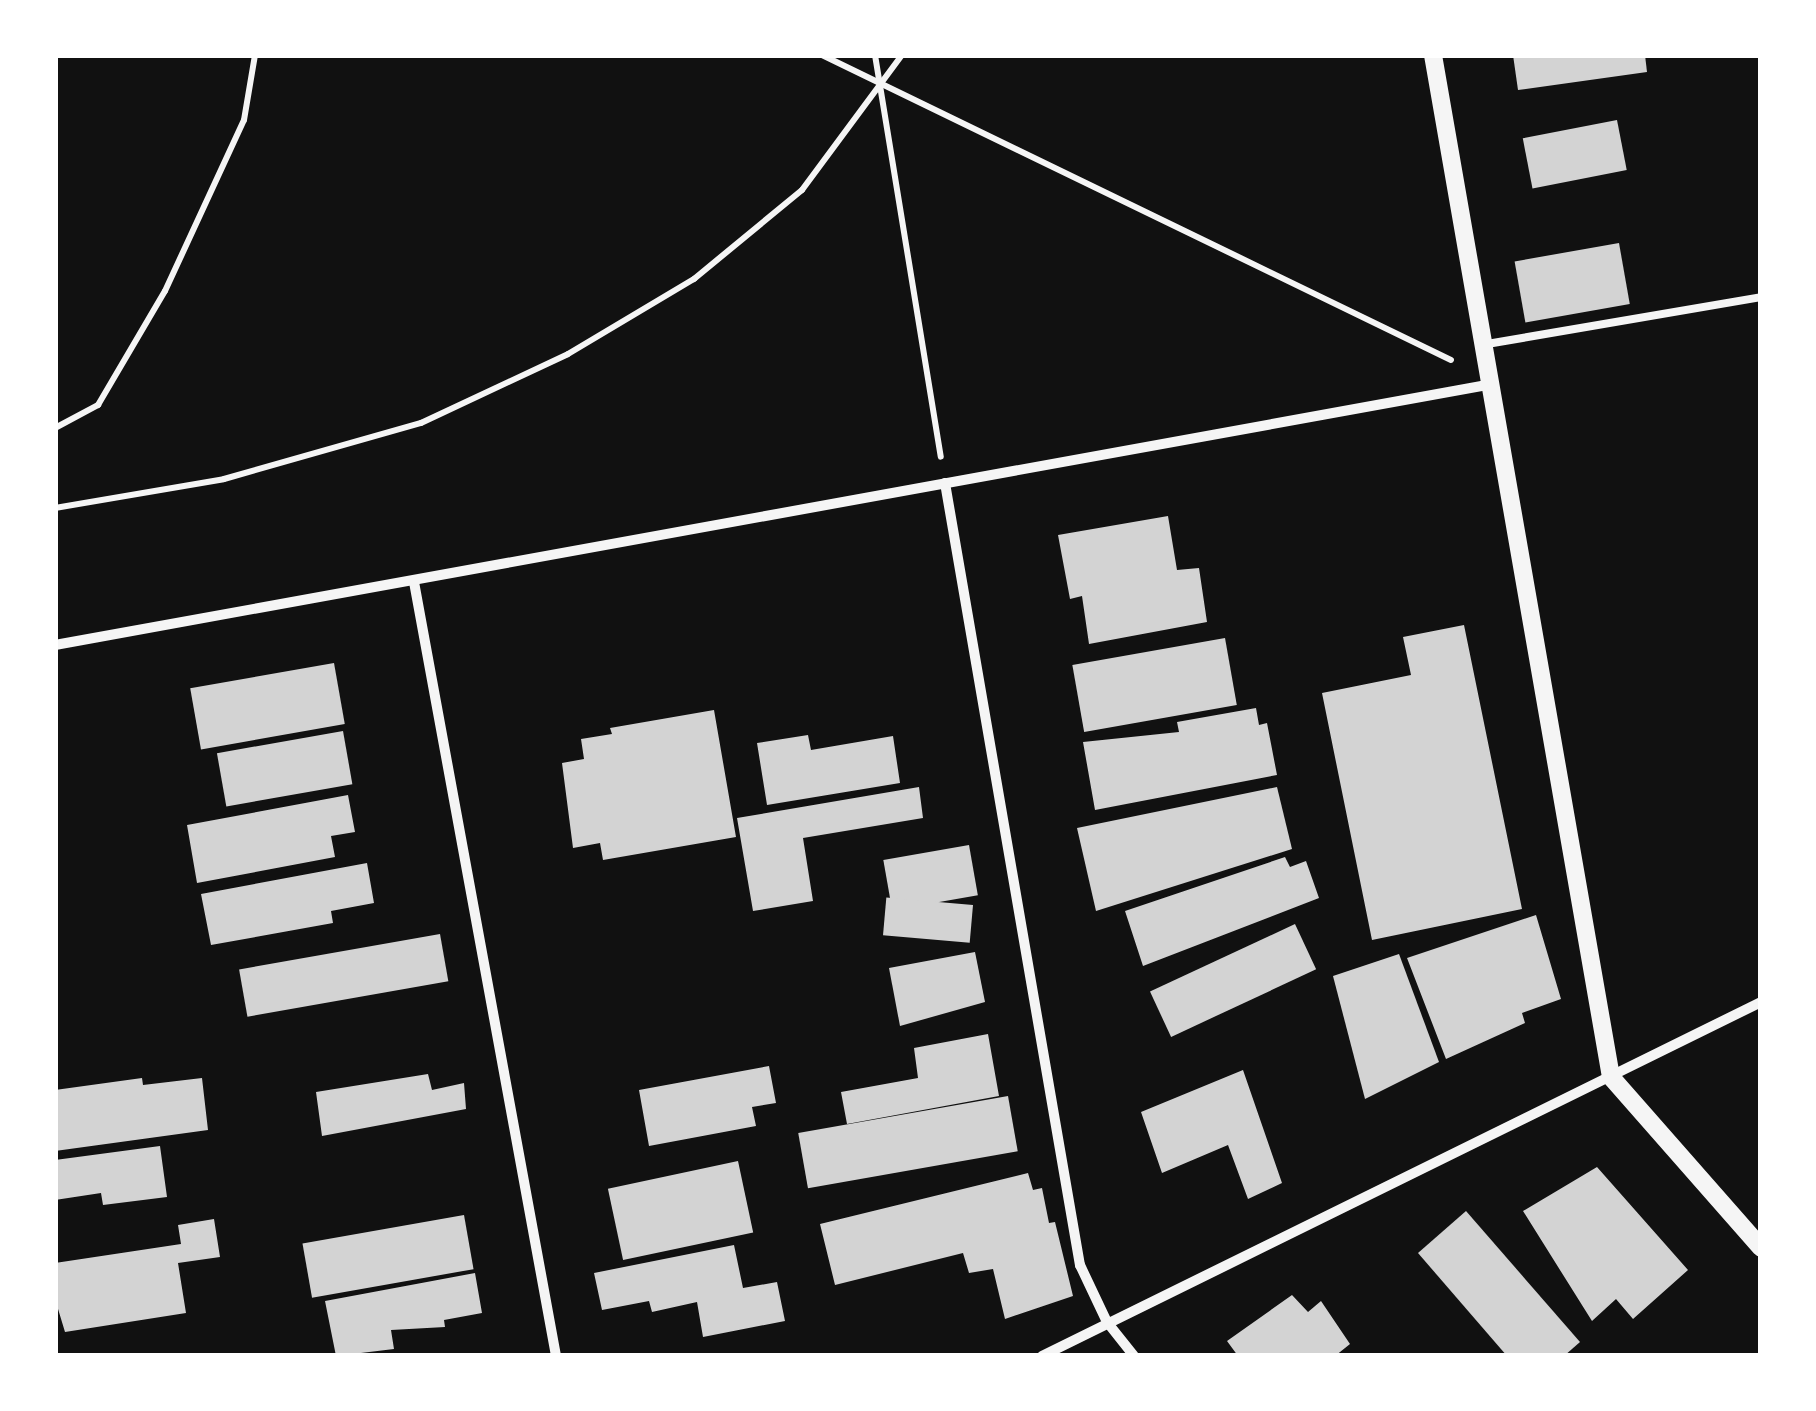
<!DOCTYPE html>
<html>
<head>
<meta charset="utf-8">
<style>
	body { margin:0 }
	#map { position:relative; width:1816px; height:1411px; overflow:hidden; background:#111; font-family:"Golos Text",sans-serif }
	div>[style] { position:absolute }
	.building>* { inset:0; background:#d3d3d3; transform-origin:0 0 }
	.path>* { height:6px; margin:-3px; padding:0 3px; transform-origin:3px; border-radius:3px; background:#f5f5f5 }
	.service>* { height:8px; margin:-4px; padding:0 4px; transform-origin:4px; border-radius:4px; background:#f5f5f5 }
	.minor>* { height:10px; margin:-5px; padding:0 5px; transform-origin:5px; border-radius:5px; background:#f5f5f5 }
	.tertiary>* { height:18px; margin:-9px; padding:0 9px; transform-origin:9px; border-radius:9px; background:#f5f5f5 }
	span { translate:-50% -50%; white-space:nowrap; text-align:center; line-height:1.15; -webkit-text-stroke:10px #fff; paint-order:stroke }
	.frame { position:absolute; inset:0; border:58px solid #fff; pointer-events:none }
</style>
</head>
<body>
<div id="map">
	<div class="building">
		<i style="clip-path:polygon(1513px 55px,1645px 55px,1647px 72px,1518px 90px)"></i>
		<i style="left:1617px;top:120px;width:51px;height:96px;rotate:79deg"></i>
		<i style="left:1619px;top:243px;width:62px;height:106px;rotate:80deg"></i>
		<i style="clip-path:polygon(1168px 516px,1177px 570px,1199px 568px,1207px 622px,1089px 644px,1082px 596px,1070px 599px,1058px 535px)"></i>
		<i style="clip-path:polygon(1464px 625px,1522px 909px,1372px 940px,1322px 693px,1411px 675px,1403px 637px)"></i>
		<i style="left:1225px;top:638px;width:68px;height:155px;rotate:80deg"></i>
		<i style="left:334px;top:663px;width:62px;height:146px;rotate:80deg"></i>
		<i style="clip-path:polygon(1256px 708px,1259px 725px,1267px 723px,1277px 775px,1095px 810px,1083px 742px,1179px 732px,1177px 722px)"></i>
		<i style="clip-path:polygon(714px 710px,736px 837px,603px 860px,600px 843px,573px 848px,562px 763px,584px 759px,581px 739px,612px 734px,610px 728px)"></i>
		<i style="left:343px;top:731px;width:54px;height:128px;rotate:80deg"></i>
		<i style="clip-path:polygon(808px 735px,811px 750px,893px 736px,900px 783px,767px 805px,757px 743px)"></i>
		<i style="clip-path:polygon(919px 787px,923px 818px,803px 838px,813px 901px,753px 911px,737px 818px)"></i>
		<i style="clip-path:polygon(1277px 787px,1292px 849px,1096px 911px,1077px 828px)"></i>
		<i style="clip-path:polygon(348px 795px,355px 832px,331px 836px,335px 857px,197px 883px,187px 825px)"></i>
		<i style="left:969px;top:845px;width:51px;height:87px;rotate:80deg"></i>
		<i style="clip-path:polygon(1285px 857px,1290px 867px,1306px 861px,1319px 898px,1143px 966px,1125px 911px)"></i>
		<i style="clip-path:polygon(367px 863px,374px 903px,331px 911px,333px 923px,211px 945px,201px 894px)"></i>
		<i style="left:973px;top:905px;width:38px;height:87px;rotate:95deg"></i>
		<i style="clip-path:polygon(1536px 915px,1561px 999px,1522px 1013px,1525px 1023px,1446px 1059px,1407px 958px)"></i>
		<i style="left:1295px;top:924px;width:50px;height:160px;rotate:65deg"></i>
		<i style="left:440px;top:934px;width:48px;height:204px;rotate:80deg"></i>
		<i style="clip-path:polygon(975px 952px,985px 1002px,900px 1026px,889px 968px)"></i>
		<i style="clip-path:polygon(1399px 954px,1439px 1062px,1365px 1099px,1333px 976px)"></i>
		<i style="clip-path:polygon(988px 1034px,999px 1096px,847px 1124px,841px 1092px,918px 1078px,914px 1048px)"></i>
		<i style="clip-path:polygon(769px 1066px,776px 1103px,752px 1107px,756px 1126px,649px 1146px,639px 1090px)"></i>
		<i style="clip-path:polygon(1243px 1070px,1282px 1183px,1248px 1199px,1228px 1145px,1162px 1173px,1141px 1112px)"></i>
		<i style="clip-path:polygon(428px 1074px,432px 1090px,464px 1083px,466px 1109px,322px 1136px,316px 1092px)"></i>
		<i style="clip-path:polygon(142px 1078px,143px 1085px,202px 1078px,208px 1130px,55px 1151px,55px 1090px)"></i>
		<i style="left:1008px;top:1096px;width:56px;height:213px;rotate:80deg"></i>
		<i style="clip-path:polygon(160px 1146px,167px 1197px,103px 1205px,101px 1193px,55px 1200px,55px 1160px)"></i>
		<i style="left:738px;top:1161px;width:73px;height:133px;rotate:78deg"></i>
		<i style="clip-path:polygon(1597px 1167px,1688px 1270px,1633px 1319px,1616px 1299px,1592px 1321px,1523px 1211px)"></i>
		<i style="clip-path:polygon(1028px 1173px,1033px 1190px,1042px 1188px,1049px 1223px,1055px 1222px,1073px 1296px,1005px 1319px,993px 1269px,969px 1273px,963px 1253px,835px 1285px,820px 1224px)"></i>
		<i style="clip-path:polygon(1466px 1211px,1580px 1342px,1564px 1356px,1507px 1356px,1418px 1253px)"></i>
		<i style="left:464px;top:1215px;width:55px;height:164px;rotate:80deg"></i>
		<i style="clip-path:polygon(214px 1219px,220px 1257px,178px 1263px,186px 1313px,65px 1332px,55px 1299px,55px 1263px,181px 1244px,178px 1225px)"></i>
		<i style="clip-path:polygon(734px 1245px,743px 1288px,777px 1282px,785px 1321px,703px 1337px,697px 1302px,652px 1312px,649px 1301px,602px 1310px,594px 1273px)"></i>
		<i style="clip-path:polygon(475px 1273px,482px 1313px,444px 1320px,445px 1327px,391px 1330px,394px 1349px,336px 1356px,325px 1301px)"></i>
		<i style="clip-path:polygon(1292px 1295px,1308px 1312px,1321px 1301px,1350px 1344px,1335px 1356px,1238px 1356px,1227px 1341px)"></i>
	</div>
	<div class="path">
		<i style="left:822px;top:55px;width:699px;rotate:25.87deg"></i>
		<i style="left:875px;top:55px;width:407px;rotate:80.7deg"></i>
		<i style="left:55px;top:428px;width:49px;rotate:-28.1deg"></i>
		<i style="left:98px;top:405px;width:132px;rotate:-59.6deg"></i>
		<i style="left:165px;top:291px;width:188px;rotate:-65.2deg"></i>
		<i style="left:244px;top:120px;width:66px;rotate:-80.4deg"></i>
		<i style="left:55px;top:508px;width:171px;rotate:-9.7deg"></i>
		<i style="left:224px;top:479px;width:205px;rotate:-15.9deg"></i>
		<i style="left:421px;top:423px;width:162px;rotate:-25.1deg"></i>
		<i style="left:568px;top:354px;width:147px;rotate:-30.8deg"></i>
		<i style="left:694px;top:279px;width:140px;rotate:-39.5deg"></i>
		<i style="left:802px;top:190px;width:168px;rotate:-53.5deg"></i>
	</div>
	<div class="service">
		<i style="left:1487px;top:344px;width:278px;rotate:-9.7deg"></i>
	</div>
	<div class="minor">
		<i style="left:945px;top:483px;width:794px;rotate:80.21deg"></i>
		<i style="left:1080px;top:1265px;width:63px;rotate:64.7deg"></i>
		<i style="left:1107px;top:1322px;width:43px;rotate:51.5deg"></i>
		<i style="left:414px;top:582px;width:787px;rotate:79.6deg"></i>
		<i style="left:55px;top:645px;width:1461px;rotate:-10.29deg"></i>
		<i style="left:1042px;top:1356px;width:801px;rotate:-26.21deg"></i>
	</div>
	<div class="tertiary">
		<i style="left:1433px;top:55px;width:1037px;rotate:80.12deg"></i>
		<i style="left:1611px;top:1077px;width:227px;rotate:48.7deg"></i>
	</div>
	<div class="frame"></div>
</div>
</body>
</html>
